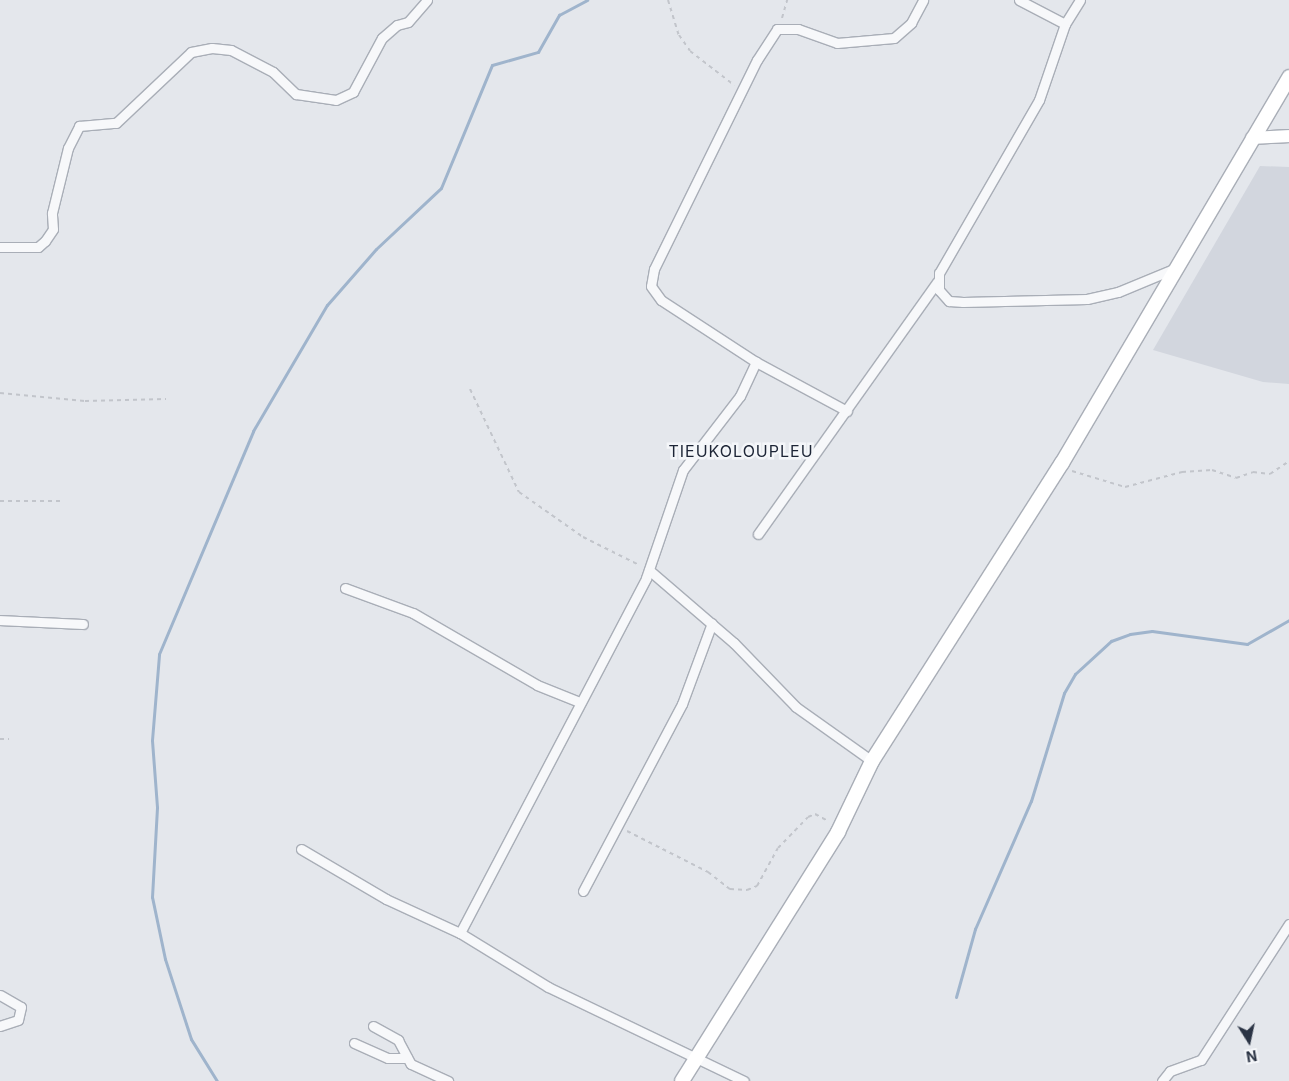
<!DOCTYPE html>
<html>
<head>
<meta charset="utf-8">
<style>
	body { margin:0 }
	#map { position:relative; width:1289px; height:1081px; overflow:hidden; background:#e4e7ec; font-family:Inter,sans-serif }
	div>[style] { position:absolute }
	.built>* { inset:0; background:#d2d6de }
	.stream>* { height:3px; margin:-1.5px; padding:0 1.5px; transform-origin:1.5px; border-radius:1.5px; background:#9fb4cc }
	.path>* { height:2px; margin-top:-1px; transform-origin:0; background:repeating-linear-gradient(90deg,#c2c5cb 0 4px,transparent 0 8px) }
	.roads { filter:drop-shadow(1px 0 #a9aeb7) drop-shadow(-1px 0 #a9aeb7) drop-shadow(0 1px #a9aeb7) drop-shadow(0 -1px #a9aeb7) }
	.street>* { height:9px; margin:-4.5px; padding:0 4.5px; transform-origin:4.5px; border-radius:4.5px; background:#f7f8fa }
	.secondary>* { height:12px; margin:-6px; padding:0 6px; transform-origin:6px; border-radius:6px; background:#fff }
	.primary>* { height:14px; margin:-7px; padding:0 7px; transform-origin:7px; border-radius:7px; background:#fff }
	span { translate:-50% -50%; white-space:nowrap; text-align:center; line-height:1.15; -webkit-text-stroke:5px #f4f6f9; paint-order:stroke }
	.quarter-label { font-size:16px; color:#1d2536; letter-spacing:1px }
	.north { position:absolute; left:1224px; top:1016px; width:50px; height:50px; -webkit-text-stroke:4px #f4f6f9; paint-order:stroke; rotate:170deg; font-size:14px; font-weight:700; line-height:20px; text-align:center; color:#2b3445 }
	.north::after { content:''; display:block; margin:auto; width:18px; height:22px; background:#2b3445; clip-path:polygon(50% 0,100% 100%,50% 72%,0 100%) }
</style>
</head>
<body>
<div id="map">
	<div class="built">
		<i style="clip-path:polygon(1260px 166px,1289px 167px,1289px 384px,1263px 382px,1153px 350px)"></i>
	</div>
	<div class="stream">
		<i style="left:956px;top:997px;width:71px;rotate:-74.4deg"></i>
		<i style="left:975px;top:929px;width:140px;rotate:-66.4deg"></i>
		<i style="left:1031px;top:801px;width:113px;rotate:-73deg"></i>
		<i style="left:1064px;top:693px;width:22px;rotate:-60deg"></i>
		<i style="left:1075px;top:674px;width:49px;rotate:-42.5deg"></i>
		<i style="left:1111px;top:641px;width:20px;rotate:-20deg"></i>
		<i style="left:1130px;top:634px;width:22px;rotate:-8deg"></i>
		<i style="left:1152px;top:631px;width:96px;rotate:7.8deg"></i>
		<i style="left:1247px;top:644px;width:48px;rotate:-29.7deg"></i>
		<i style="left:217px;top:1081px;width:49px;rotate:-121.8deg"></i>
		<i style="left:191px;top:1039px;width:84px;rotate:-108deg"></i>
		<i style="left:165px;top:959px;width:63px;rotate:-101.8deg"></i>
		<i style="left:152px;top:897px;width:90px;rotate:-86.8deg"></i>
		<i style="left:157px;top:807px;width:67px;rotate:-94.3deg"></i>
		<i style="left:152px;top:740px;width:86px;rotate:-85.3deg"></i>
		<i style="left:159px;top:654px;width:242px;rotate:-67.1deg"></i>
		<i style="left:253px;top:431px;width:146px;rotate:-59.6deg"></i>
		<i style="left:327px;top:305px;width:74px;rotate:-48.8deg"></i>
		<i style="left:376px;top:249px;width:89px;rotate:-43.2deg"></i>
		<i style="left:441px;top:188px;width:133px;rotate:-67.5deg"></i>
		<i style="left:492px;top:65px;width:48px;rotate:-15.8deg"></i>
		<i style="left:538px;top:52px;width:43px;rotate:-60.4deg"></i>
		<i style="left:559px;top:15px;width:32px;rotate:-28deg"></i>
	</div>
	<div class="path">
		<i style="left:668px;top:0;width:37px;rotate:73deg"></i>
		<i style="left:679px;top:35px;width:19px;rotate:55deg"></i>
		<i style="left:690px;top:51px;width:56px;rotate:37.7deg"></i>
		<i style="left:782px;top:18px;width:19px;rotate:-74deg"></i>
		<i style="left:470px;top:389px;width:114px;rotate:64.6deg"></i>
		<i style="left:519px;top:492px;width:78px;rotate:35.1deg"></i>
		<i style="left:583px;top:537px;width:63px;rotate:26.6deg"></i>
		<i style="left:0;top:393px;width:85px;rotate:5.4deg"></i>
		<i style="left:85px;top:401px;width:81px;rotate:-1.4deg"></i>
		<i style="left:1072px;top:471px;width:55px;rotate:16.8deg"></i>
		<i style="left:1125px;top:487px;width:59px;rotate:-14.7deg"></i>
		<i style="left:1182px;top:472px;width:30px;rotate:-4deg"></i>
		<i style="left:1212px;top:470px;width:25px;rotate:18deg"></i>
		<i style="left:1236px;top:478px;width:18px;rotate:-19deg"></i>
		<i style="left:1253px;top:472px;width:17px;rotate:7deg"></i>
		<i style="left:1270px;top:474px;width:23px;rotate:-34deg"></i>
		<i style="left:0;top:501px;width:64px"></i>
		<i style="left:0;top:739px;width:9px"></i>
		<i style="left:627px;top:831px;width:91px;rotate:26.8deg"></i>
		<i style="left:708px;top:872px;width:28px;rotate:38deg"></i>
		<i style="left:730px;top:889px;width:17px;rotate:3deg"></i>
		<i style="left:747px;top:890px;width:11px;rotate:-22deg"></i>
		<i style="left:757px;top:886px;width:43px;rotate:-61.1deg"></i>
		<i style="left:778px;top:848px;width:43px;rotate:-45.9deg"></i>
		<i style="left:808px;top:817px;width:8px;rotate:-23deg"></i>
		<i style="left:815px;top:814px;width:15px;rotate:28deg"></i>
	</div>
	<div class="roads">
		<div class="street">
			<i style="left:1019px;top:0;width:52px;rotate:27.6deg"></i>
			<i style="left:1080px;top:0;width:28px;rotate:122deg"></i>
			<i style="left:1065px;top:24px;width:80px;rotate:108.9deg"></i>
			<i style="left:1039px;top:100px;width:200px;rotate:120deg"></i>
			<i style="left:939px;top:273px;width:17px;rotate:90deg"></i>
			<i style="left:939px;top:290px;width:15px;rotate:48deg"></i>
			<i style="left:949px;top:301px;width:14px;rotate:4deg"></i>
			<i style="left:963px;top:302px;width:124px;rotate:-1.4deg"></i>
			<i style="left:1087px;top:299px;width:32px;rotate:-13deg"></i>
			<i style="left:1118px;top:292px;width:63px;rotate:-22.5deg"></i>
			<i style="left:0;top:247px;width:38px"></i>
			<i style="left:38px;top:247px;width:9px;rotate:-41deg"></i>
			<i style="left:45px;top:241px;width:14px;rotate:-56deg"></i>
			<i style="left:53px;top:229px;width:16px;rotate:-94deg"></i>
			<i style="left:52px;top:213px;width:67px;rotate:-76.2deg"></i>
			<i style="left:68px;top:148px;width:25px;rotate:-63deg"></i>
			<i style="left:79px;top:126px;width:37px;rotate:-5deg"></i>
			<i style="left:116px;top:123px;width:103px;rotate:-43.4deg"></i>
			<i style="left:191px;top:52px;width:21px;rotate:-11deg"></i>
			<i style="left:212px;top:48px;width:19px;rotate:6deg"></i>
			<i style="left:231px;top:50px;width:47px;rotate:27.6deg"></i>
			<i style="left:273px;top:72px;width:32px;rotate:44deg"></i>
			<i style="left:296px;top:94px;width:40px;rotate:8.5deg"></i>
			<i style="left:336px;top:100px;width:19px;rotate:-25deg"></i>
			<i style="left:353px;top:92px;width:61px;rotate:-61.8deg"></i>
			<i style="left:382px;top:38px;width:20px;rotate:-41deg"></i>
			<i style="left:397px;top:25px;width:11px;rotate:-15deg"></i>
			<i style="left:408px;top:22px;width:29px;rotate:-49deg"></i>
			<i style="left:847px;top:411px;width:103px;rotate:-151.7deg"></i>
			<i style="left:756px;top:362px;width:113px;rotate:-146.9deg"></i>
			<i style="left:661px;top:300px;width:17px;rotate:-126deg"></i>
			<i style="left:651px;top:286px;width:17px;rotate:-80deg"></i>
			<i style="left:654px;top:269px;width:233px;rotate:-63.8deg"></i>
			<i style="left:757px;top:60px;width:37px;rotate:-57deg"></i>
			<i style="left:777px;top:29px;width:21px"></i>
			<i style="left:798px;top:29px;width:41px;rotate:19.7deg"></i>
			<i style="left:837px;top:43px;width:57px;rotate:-5deg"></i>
			<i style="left:894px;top:38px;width:23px;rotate:-41deg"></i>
			<i style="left:911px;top:23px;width:26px;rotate:-62deg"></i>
			<i style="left:758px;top:534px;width:309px;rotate:-54.6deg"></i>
			<i style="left:649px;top:570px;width:112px;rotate:40.7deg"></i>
			<i style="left:734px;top:643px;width:89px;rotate:45.9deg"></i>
			<i style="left:796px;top:707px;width:93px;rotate:35.4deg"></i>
			<i style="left:345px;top:588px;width:72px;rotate:20.2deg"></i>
			<i style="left:413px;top:613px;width:143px;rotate:30.1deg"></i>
			<i style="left:537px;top:685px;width:43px;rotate:21.8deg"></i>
			<i style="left:0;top:620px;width:83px;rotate:2.8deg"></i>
			<i style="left:301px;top:849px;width:99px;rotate:30.5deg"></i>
			<i style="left:386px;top:899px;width:81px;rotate:24.7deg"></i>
			<i style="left:460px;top:933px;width:103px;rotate:31.5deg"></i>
			<i style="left:548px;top:987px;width:217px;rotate:25.6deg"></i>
			<i style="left:583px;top:891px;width:212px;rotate:-62.1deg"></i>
			<i style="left:682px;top:704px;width:86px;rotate:-69.7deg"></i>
			<i style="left:460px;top:933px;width:401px;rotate:-62.3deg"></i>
			<i style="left:646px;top:578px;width:114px;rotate:-71.1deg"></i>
			<i style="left:683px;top:470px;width:93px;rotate:-52.4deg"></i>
			<i style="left:740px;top:396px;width:38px;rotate:-65deg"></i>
			<i style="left:0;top:995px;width:24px;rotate:30deg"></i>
			<i style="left:21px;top:1007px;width:13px;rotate:103deg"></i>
			<i style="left:18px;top:1020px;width:19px;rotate:162deg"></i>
			<i style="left:373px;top:1026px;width:29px;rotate:29deg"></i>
			<i style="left:398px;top:1040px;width:27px;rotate:62deg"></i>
			<i style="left:411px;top:1064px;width:41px;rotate:24.7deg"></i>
			<i style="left:354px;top:1043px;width:37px;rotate:24deg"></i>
			<i style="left:388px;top:1058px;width:19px"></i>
			<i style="left:1162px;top:1081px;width:13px;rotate:-51deg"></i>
			<i style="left:1170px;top:1071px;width:33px;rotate:-20deg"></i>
			<i style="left:1201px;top:1060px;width:162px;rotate:-57.1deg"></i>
		</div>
		<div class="secondary">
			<i style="left:1252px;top:138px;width:37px;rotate:-3deg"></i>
		</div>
		<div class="primary">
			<i style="left:682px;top:1081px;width:294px;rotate:-57.9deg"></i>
			<i style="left:838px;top:832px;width:79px;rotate:-64.4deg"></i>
			<i style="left:872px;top:761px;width:353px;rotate:-57.5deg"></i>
			<i style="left:1062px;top:463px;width:448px;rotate:-59.5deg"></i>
		</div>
	</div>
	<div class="quarter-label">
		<span style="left:741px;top:451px">TIEUKOLOUPLEU</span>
	</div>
	<div class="north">N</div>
</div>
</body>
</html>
